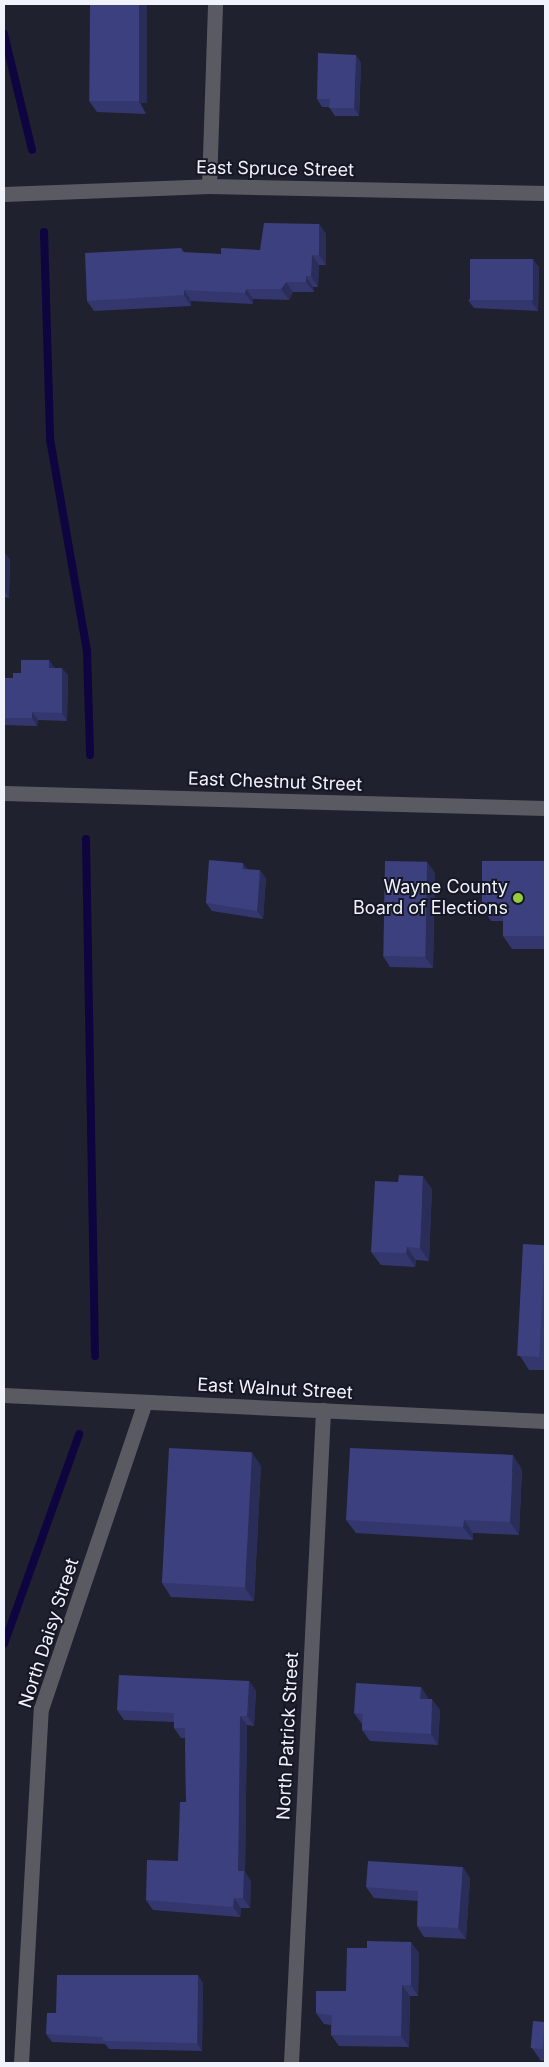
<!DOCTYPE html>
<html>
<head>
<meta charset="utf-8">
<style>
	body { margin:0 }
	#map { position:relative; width:549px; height:2067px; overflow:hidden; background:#1f212e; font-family:Inter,sans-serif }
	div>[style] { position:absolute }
	.stream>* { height:8px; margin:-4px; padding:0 4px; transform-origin:4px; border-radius:4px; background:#0e043f }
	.minor>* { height:15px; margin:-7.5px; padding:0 7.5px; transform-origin:7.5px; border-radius:7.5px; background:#5a5b62 }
	.wall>* { inset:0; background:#34376d }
	.shaded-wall>* { inset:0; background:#2b2d59; transform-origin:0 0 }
	.building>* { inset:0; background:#3d407f; transform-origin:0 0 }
	.dots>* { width:14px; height:14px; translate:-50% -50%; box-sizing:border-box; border:2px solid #161724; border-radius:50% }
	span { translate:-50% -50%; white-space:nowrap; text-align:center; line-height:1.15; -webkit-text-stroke:4px #161724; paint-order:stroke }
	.street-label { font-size:18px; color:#f1f3fc }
	.poi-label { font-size:18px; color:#f1f3fc }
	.right { translate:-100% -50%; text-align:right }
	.frame { position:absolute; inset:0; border:5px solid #f1f3fc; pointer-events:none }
</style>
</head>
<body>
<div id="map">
	<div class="stream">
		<i style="left:4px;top:34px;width:119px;rotate:76.4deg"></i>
		<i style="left:44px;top:232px;width:207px;rotate:88.3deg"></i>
		<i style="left:50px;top:439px;width:215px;rotate:80.1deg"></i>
		<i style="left:87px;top:651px;width:104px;rotate:88.3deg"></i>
		<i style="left:86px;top:839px;width:517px;rotate:89deg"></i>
		<i style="left:4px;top:1644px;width:223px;rotate:-70.3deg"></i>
	</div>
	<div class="minor">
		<i style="left:209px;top:186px;width:182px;rotate:-88.1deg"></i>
		<i style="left:4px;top:194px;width:205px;rotate:-2.2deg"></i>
		<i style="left:209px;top:186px;width:336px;rotate:1.2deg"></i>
		<i style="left:4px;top:793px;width:541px;rotate:1.59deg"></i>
		<i style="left:4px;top:1395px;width:542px;rotate:2.75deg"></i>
		<i style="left:21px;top:2063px;width:355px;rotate:-86.8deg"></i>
		<i style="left:41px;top:1709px;width:324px;rotate:-71.3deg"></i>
		<i style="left:291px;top:2063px;width:654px;rotate:-87.19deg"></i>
	</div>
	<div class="wall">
		<i style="clip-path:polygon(90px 4px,146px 114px,97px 112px,89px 101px)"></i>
		<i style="clip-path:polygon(356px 55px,361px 63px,359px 116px,335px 116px,329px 107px,322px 107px,317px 99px)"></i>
		<i style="clip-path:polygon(319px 224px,326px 234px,326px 265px,319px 265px,318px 287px,313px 287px,314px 292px,293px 292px,289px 300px,253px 299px,253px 304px,191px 301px,191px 306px,94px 311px,87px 301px,181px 248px,185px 253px,221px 254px,260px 250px)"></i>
		<i style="clip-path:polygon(539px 267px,538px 311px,474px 308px,468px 300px)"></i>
		<i style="clip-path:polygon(4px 552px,10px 560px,9px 598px,4px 597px)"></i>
		<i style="clip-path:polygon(49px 660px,54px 668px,68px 675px,67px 721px,38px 720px,37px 726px,4px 725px,4px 678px,13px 678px,21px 673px)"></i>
		<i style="clip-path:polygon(545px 861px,545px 949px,512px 949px,503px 936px,503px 921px,491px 921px,482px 908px)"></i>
		<i style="clip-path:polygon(427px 862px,435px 873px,433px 968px,390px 967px,383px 956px)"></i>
		<i style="clip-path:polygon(248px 870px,266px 878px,263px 919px,212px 911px,206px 903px)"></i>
		<i style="clip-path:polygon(432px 1189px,429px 1261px,416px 1260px,415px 1267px,381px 1265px,371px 1252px)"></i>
		<i style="clip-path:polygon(545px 1245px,545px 1370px,529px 1370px,520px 1356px)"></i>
		<i style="clip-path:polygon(252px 1453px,261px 1466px,254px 1601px,171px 1597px,162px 1583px)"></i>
		<i style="clip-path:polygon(522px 1469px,519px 1535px,473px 1533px,473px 1540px,356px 1533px,346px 1520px)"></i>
		<i style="clip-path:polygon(249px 1681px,256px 1691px,254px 1726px,247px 1725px,245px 1872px,251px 1881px,250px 1908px,241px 1908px,240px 1917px,153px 1910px,146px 1900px,178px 1861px,186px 1802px,185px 1738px,181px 1738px,174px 1728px,174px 1722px,124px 1720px,117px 1710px)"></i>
		<i style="clip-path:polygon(421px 1687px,428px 1698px,428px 1699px,440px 1710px,438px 1745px,370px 1741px,362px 1730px,362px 1724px,354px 1713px)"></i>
		<i style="clip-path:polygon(470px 1878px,466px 1939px,424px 1937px,417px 1926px,418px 1901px,374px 1898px,366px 1887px)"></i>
		<i style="clip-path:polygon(419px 1953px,418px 1996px,410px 1996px,409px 2047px,339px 2046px,331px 2035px,331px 2025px,324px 2024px,316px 2013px,346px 1991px)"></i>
		<i style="clip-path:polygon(203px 1983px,202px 2051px,109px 2049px,105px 2044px,52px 2042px,46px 2034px,56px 2013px)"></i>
		<i style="clip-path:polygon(545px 2022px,545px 2061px,541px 2061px,532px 2048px)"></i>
	</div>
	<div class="shaded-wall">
		<i style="left:139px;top:4px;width:8px;height:99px"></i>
		<i style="clip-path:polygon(356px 55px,361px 63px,359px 116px,354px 108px)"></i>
		<i style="clip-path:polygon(319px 224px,326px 234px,326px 265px,319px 255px)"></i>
		<i style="clip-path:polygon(312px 255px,319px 265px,318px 287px,311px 276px)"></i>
		<i style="clip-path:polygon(533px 259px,539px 267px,538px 311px,532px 303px)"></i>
		<i style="clip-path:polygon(306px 276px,313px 287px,314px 292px,306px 282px)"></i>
		<i style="clip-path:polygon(286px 282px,293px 292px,289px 300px,281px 289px)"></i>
		<i style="clip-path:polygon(246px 289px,253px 299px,253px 304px,245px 293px)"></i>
		<i style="clip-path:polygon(184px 290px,191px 301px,191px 306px,184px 295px)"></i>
		<i style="clip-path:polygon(4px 552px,10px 560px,9px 598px,4px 590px)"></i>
		<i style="clip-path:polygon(49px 660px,55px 668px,49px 668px)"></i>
		<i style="clip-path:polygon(62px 668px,68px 675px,67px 721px,62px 713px)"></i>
		<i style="clip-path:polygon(32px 712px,38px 720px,37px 726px,32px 718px)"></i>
		<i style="clip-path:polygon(427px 862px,435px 873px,433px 968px,425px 957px)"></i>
		<i style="clip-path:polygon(243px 863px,249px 871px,243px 869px)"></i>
		<i style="clip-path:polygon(260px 870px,266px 878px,263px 919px,257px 911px)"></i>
		<i style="clip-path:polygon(423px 1176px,432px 1189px,429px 1261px,420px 1248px)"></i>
		<i style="clip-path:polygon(407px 1247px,416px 1260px,415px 1267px,406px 1253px)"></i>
		<i style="clip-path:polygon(252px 1453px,261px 1466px,254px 1601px,245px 1588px)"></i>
		<i style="clip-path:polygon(513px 1455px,522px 1469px,519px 1535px,510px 1522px)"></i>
		<i style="clip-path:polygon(464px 1520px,473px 1533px,473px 1540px,463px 1527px)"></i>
		<i style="clip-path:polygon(249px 1681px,256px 1691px,254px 1726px,247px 1716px)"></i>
		<i style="clip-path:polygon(421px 1687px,428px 1698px,428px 1710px,420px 1699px)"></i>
		<i style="clip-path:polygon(432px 1699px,440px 1710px,438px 1745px,431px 1734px)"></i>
		<i style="clip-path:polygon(240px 1716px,247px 1725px,245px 1872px,251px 1881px,250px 1908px,243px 1898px,238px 1871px)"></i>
		<i style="clip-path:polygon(463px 1867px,470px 1878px,466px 1939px,458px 1928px)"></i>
		<i style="clip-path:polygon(234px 1898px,241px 1908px,240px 1917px,233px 1907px)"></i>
		<i style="clip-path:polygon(411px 1942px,419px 1953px,418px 1996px,411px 1985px)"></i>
		<i style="clip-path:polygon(198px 1975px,203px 1983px,202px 2051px,197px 2043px)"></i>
		<i style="clip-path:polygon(402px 1985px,410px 1996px,409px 2047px,401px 2036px)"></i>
	</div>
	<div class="building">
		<i style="left:90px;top:4px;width:49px;height:97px"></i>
		<i style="clip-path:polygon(318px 53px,356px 55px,354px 108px,329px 108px,330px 99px,317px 99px)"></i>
		<i style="clip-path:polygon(264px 223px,319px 224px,319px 255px,312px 255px,311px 276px,306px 276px,306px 282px,286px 282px,281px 289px,246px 289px,245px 293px,184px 290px,184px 295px,87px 301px,85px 253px,181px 248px,182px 252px,221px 254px,221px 248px,260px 250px)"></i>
		<i style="left:470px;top:259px;width:63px;height:41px"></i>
		<i style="clip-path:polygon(21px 660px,49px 660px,49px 668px,62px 668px,62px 713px,32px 712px,32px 718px,4px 718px,4px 678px,13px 678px,13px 673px,21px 673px)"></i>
		<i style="clip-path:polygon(209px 860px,243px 863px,243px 869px,260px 870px,257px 911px,206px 903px)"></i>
		<i style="left:385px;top:861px;width:42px;height:95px;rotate:1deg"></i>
		<i style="clip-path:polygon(482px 861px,545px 861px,545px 931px,544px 936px,503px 936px,503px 908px,482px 908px)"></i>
		<i style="clip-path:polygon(399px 1175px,423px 1176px,420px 1248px,407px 1247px,406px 1253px,371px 1252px,375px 1181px,398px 1182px)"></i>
		<i style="left:523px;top:1244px;width:22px;height:112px;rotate:3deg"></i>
		<i style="left:169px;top:1448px;width:83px;height:135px;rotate:3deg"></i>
		<i style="clip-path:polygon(350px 1448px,513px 1455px,510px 1522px,464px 1520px,463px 1527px,346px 1520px)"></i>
		<i style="clip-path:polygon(119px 1675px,249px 1681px,247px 1716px,240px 1716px,238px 1871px,244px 1871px,243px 1898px,234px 1898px,233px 1907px,146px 1900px,147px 1860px,178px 1861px,180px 1802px,186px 1802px,185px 1728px,174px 1728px,174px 1713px,117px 1710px)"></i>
		<i style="clip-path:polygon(356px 1683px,421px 1687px,420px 1699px,432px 1699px,431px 1734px,362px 1730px,363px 1714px,354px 1713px)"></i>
		<i style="clip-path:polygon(368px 1861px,463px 1867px,458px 1928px,417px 1926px,418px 1891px,366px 1887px)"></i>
		<i style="clip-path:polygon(367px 1941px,411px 1942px,411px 1985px,402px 1985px,401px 2036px,331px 2035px,332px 2015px,316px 2013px,316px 1991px,346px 1991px,347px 1948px,367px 1948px)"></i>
		<i style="clip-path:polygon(57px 1975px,198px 1975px,197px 2043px,103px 2041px,103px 2037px,46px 2034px,47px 2013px,56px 2013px)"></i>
		<i style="left:533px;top:2021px;width:12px;height:27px;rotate:5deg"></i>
	</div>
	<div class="dots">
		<i style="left:518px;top:898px;background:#94cc3c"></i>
	</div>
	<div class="street-label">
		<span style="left:275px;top:169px;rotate:1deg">East Spruce Street</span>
		<span style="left:275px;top:782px;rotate:2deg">East Chestnut Street</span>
		<span style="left:275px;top:1389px;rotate:3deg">East Walnut Street</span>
		<span style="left:49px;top:1633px;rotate:-72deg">North Daisy Street</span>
		<span style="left:288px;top:1736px;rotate:-87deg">North Patrick Street</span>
	</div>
	<div class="poi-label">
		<span class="right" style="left:508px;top:898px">Wayne County<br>Board of Elections</span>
	</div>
	<div class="frame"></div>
</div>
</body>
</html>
